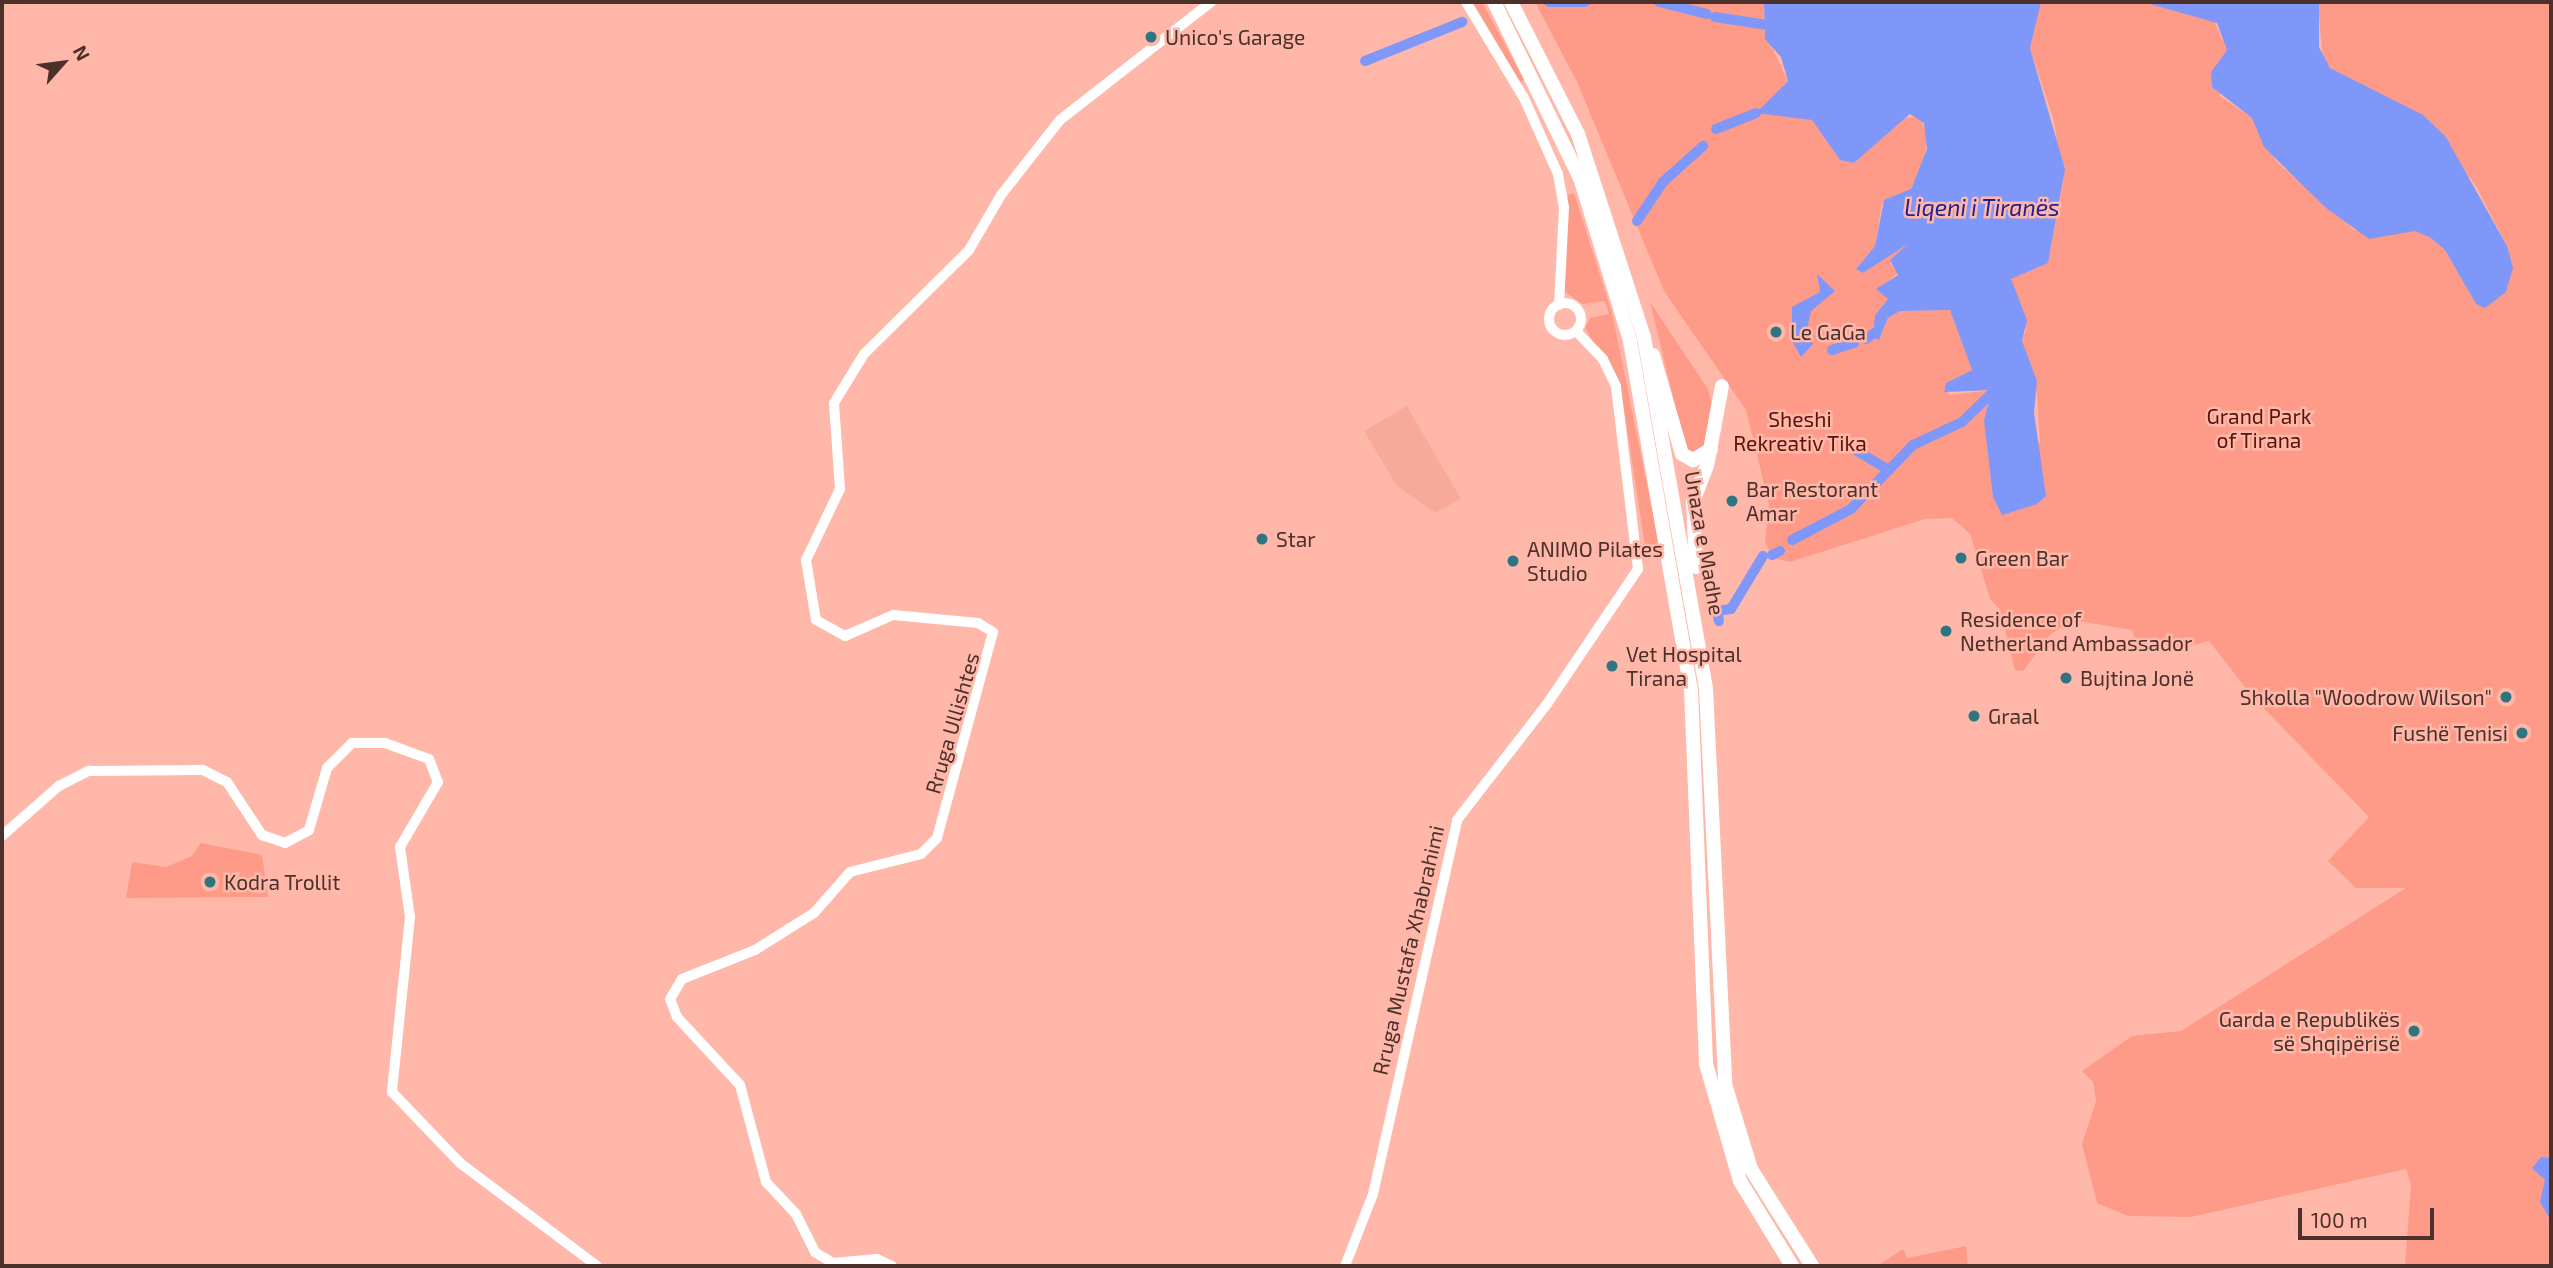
<!DOCTYPE html>
<html>
<head>
<meta charset="utf-8">
<style>
	body { margin:0 }
	#map { position:relative; width:2553px; height:1268px; overflow:hidden; background:#ffb7a9; font-family:"Exo 2",sans-serif }
	div>[style] { position:absolute }
	.built>* { inset:0; background:#f8aa9a }
	.green>* { inset:0; background:#fe9b88 }
	.water>* { inset:0; background:#7e97f9 }
	.canal>* { height:10px; margin:-5px; padding:0 5px; transform-origin:5px; border-radius:5px; background:#7e97f9 }
	.tertiary>* { height:10px; margin:-5px; padding:0 5px; transform-origin:5px; border-radius:5px; background:#fff }
	.tertiary>.ring { margin:-5px; padding:0; box-sizing:content-box; background:none; border:10px solid #fff; border-radius:50% }
	.trunk>* { height:14px; margin:-7px; padding:0 7px; transform-origin:7px; border-radius:7px; background:#fff }
	.dots>* { width:19px; height:19px; translate:-50% -50%; box-sizing:border-box; border:4px solid #ffb7a9; border-radius:50% }
	span { translate:-50% -50%; white-space:nowrap; text-align:center; line-height:1.15; -webkit-text-stroke:5px #ffb7a9; paint-order:stroke }
	.poi-label { font-size:21px; color:#4c302a }
	.left { translate:0 -50%; text-align:left }
	.right { translate:-100% -50%; text-align:right }
	.park-label { font-size:21px; color:#5a1207 }
	.street-label { font-size:21px; color:#4c302a }
	.water-label { font-size:23px; color:#202192; font-style:italic }
	.frame { position:absolute; inset:0; border:4px solid #4c302a; pointer-events:none }
	.north { position:absolute; left:28px; top:28px; width:70px; height:70px; -webkit-text-stroke:5px #ffb7a9; paint-order:stroke; rotate:62deg; font-size:19px; font-weight:700; line-height:28px; text-align:center; color:#4c302a }
	.north::after { content:''; display:block; margin:auto; width:24px; height:32px; background:#4c302a; clip-path:polygon(50% 0,100% 100%,50% 72%,0 100%) }
	.scale { position:absolute; left:2298px; top:1208px; width:136px; height:32px; box-sizing:border-box; border:4px solid #4c302a; border-top:0; padding-left:9px; font-size:21px; line-height:24px; white-space:nowrap; color:#4c302a; -webkit-text-stroke:5px #ffb7a9; paint-order:stroke }
</style>
</head>
<body>
<div id="map">
	<div class="built">
		<i style="clip-path:polygon(1407px 406px,1461px 499px,1435px 513px,1397px 486px,1364px 431px)"></i>
	</div>
	<div class="green">
		<i style="clip-path:polygon(1473px 2px,1482px 2px,1524px 80px,1520px 82px)"></i>
		<i style="clip-path:polygon(1535px 2px,1764px 2px,1764px 31px,1788px 81px,1761px 109px,1812px 120px,1840px 160px,1854px 163px,1905px 118px,1920px 117px,1928px 137px,1923px 163px,1909px 192px,1882px 203px,1875px 246px,1859px 265px,1863px 273px,1907px 242px,1904px 253px,1890px 263px,1899px 272px,1882px 286px,1888px 299px,1875px 315px,1875px 330px,1881px 337px,1888px 318px,1900px 311px,1950px 310px,1972px 370px,1946px 383px,1949px 395px,1992px 390px,1984px 420px,1989px 445px,2040px 443px,2037px 393px,2022px 341px,2026px 329px,2011px 279px,2048px 263px,2063px 184px,2054px 121px,2030px 48px,2041px 2px,2143px 2px,2213px 19px,2227px 50px,2219px 61px,2220px 96px,2252px 118px,2276px 161px,2354px 230px,2415px 231px,2431px 238px,2445px 250px,2476px 304px,2507px 246px,2476px 186px,2423px 116px,2342px 77px,2323px 61px,2318px 4px,2551px 2px,2551px 1266px,2405px 1266px,2411px 1184px,2406px 1169px,2191px 1217px,2128px 1216px,2097px 1203px,2082px 1144px,2096px 1101px,2093px 1082px,2082px 1071px,2132px 1036px,2181px 1031px,2406px 888px,2356px 888px,2328px 861px,2369px 817px,2252px 696px,2209px 641px,2182px 648px,2136px 642px,2132px 630px,2072px 620px,2051px 634px,2023px 671px,2015px 670px,2000px 609px,1990px 599px,1970px 534px,1952px 518px,1925px 519px,1790px 562px,1773px 558px,1765px 542px,1769px 504px,1746px 410px,1664px 291px,1577px 82px)"></i>
		<i style="clip-path:polygon(1574px 193px,1612px 313px,1659px 543px,1645px 546px,1621px 389px,1585px 328px,1590px 318px,1609px 314px,1605px 301px,1582px 304px,1564px 291px,1568px 195px)"></i>
		<i style="clip-path:polygon(1650px 302px,1708px 389px,1712px 406px,1705px 446px,1697px 453px,1688px 452px,1681px 430px)"></i>
		<i style="clip-path:polygon(201px 843px,262px 855px,268px 897px,126px 898px,132px 862px,166px 867px,192px 856px)"></i>
		<i style="clip-path:polygon(1966px 1246px,1968px 1266px,1877px 1266px,1903px 1249px,1907px 1258px)"></i>
	</div>
	<div class="water">
		<i style="clip-path:polygon(1764px 2px,2041px 2px,2030px 48px,2065px 169px,2048px 263px,2011px 279px,2027px 320px,2022px 341px,2037px 381px,2034px 413px,2046px 496px,2037px 504px,2002px 515px,1993px 497px,1984px 420px,1992px 390px,1944px 392px,1946px 383px,1972px 370px,1950px 310px,1900px 311px,1888px 318px,1879px 340px,1873px 338px,1875px 315px,1888px 299px,1876px 289px,1898px 275px,1890px 260px,1908px 244px,1863px 273px,1856px 269px,1875px 246px,1884px 200px,1911px 189px,1927px 149px,1924px 123px,1910px 114px,1854px 163px,1840px 160px,1812px 120px,1756px 113px,1788px 81px,1781px 57px,1765px 39px)"></i>
		<i style="clip-path:polygon(2143px 2px,2319px 2px,2319px 47px,2330px 68px,2423px 115px,2446px 137px,2507px 246px,2513px 268px,2506px 292px,2485px 308px,2476px 304px,2445px 250px,2431px 238px,2415px 231px,2369px 239px,2326px 208px,2264px 147px,2252px 118px,2212px 87px,2211px 72px,2227px 50px,2217px 23px)"></i>
		<i style="clip-path:polygon(1817px 274px,1835px 291px,1811px 311px,1807px 329px,1813px 344px,1801px 357px,1792px 341px,1792px 307px,1820px 292px)"></i>
		<i style="clip-path:polygon(2541px 1157px,2551px 1158px,2551px 1221px,2540px 1202px,2545px 1180px,2532px 1168px)"></i>
	</div>
	<div class="canal">
		<i style="left:1549px;top:2px;width:36px"></i>
		<i style="left:1659px;top:2px;width:49px;rotate:14deg"></i>
		<i style="left:1715px;top:17px;width:53px;rotate:8.7deg"></i>
		<i style="left:1365px;top:61px;width:105px;rotate:-21.9deg"></i>
		<i style="left:1716px;top:129px;width:43px;rotate:-21.8deg"></i>
		<i style="left:1637px;top:221px;width:47px;rotate:-56.3deg"></i>
		<i style="left:1663px;top:182px;width:54px;rotate:-42deg"></i>
		<i style="left:1866px;top:339px;width:10px;rotate:-37deg"></i>
		<i style="left:1832px;top:350px;width:23px;rotate:-18deg"></i>
		<i style="left:1844px;top:444px;width:1px"></i>
		<i style="left:1857px;top:451px;width:35px;rotate:31deg"></i>
		<i style="left:1792px;top:540px;width:67px;rotate:-27.7deg"></i>
		<i style="left:1851px;top:509px;width:89px;rotate:-45.9deg"></i>
		<i style="left:1913px;top:445px;width:54px;rotate:-25.1deg"></i>
		<i style="left:1962px;top:422px;width:43px;rotate:-44.1deg"></i>
		<i style="left:1772px;top:555px;width:9px;rotate:-27deg"></i>
		<i style="left:1719px;top:621px;width:10px;rotate:-101deg"></i>
		<i style="left:1717px;top:611px;width:14px;rotate:-8deg"></i>
		<i style="left:1731px;top:609px;width:62px;rotate:-58.9deg"></i>
	</div>
	<div class="tertiary">
		<i style="left:1466px;top:2px;width:112px;rotate:58.9deg"></i>
		<i style="left:1524px;top:98px;width:83px;rotate:65.9deg"></i>
		<i style="left:1558px;top:174px;width:34px;rotate:80deg"></i>
		<i style="left:1564px;top:207px;width:98px;rotate:92.9deg"></i>
		<i class="ring" style="left:1549px;top:303px;width:22px;height:22px"></i>
		<i style="left:2px;top:836px;width:76px;rotate:-41.3deg"></i>
		<i style="left:59px;top:786px;width:34px;rotate:-27deg"></i>
		<i style="left:89px;top:771px;width:114px;rotate:-0.5deg"></i>
		<i style="left:203px;top:770px;width:27px;rotate:27deg"></i>
		<i style="left:227px;top:782px;width:64px;rotate:56.6deg"></i>
		<i style="left:262px;top:835px;width:24px;rotate:19deg"></i>
		<i style="left:285px;top:843px;width:27px;rotate:-28deg"></i>
		<i style="left:309px;top:830px;width:65px;rotate:-73.8deg"></i>
		<i style="left:327px;top:768px;width:35px;rotate:-45deg"></i>
		<i style="left:352px;top:743px;width:33px"></i>
		<i style="left:385px;top:743px;width:47px;rotate:20deg"></i>
		<i style="left:429px;top:759px;width:25px;rotate:69deg"></i>
		<i style="left:438px;top:782px;width:75px;rotate:120.3deg"></i>
		<i style="left:400px;top:847px;width:71px;rotate:81.9deg"></i>
		<i style="left:410px;top:917px;width:176px;rotate:95.9deg"></i>
		<i style="left:392px;top:1092px;width:98px;rotate:46.2deg"></i>
		<i style="left:460px;top:1163px;width:171px;rotate:36.9deg"></i>
		<i style="left:892px;top:1266px;width:17px;rotate:-155deg"></i>
		<i style="left:877px;top:1259px;width:44px;rotate:174.8deg"></i>
		<i style="left:833px;top:1263px;width:21px;rotate:-149deg"></i>
		<i style="left:815px;top:1252px;width:42px;rotate:-116.6deg"></i>
		<i style="left:796px;top:1214px;width:44px;rotate:-133.2deg"></i>
		<i style="left:766px;top:1182px;width:100px;rotate:-105deg"></i>
		<i style="left:740px;top:1085px;width:93px;rotate:-132.8deg"></i>
		<i style="left:677px;top:1017px;width:19px;rotate:-111deg"></i>
		<i style="left:670px;top:999px;width:23px;rotate:-59deg"></i>
		<i style="left:682px;top:979px;width:79px;rotate:-21.7deg"></i>
		<i style="left:755px;top:950px;width:70px;rotate:-32.1deg"></i>
		<i style="left:814px;top:913px;width:55px;rotate:-48.7deg"></i>
		<i style="left:850px;top:872px;width:73px;rotate:-14.2deg"></i>
		<i style="left:921px;top:854px;width:23px;rotate:-45deg"></i>
		<i style="left:937px;top:838px;width:213px;rotate:-74.8deg"></i>
		<i style="left:993px;top:632px;width:17px;rotate:-149deg"></i>
		<i style="left:978px;top:623px;width:85px;rotate:-174.6deg"></i>
		<i style="left:893px;top:615px;width:52px;rotate:156.4deg"></i>
		<i style="left:845px;top:636px;width:33px;rotate:-151deg"></i>
		<i style="left:816px;top:620px;width:61px;rotate:-99.5deg"></i>
		<i style="left:806px;top:560px;width:79px;rotate:-64.4deg"></i>
		<i style="left:840px;top:489px;width:86px;rotate:-94deg"></i>
		<i style="left:834px;top:403px;width:57px;rotate:-58.5deg"></i>
		<i style="left:864px;top:354px;width:148px;rotate:-44.7deg"></i>
		<i style="left:969px;top:250px;width:64px;rotate:-59.8deg"></i>
		<i style="left:1001px;top:195px;width:95px;rotate:-51.8deg"></i>
		<i style="left:1060px;top:120px;width:192px;rotate:-38deg"></i>
		<i style="left:1345px;top:1266px;width:77px;rotate:-68.7deg"></i>
		<i style="left:1373px;top:1194px;width:383px;rotate:-77.3deg"></i>
		<i style="left:1457px;top:820px;width:147px;rotate:-52.2deg"></i>
		<i style="left:1547px;top:704px;width:163px;rotate:-56deg"></i>
		<i style="left:1638px;top:569px;width:184px;rotate:-96.9deg"></i>
		<i style="left:1616px;top:386px;width:30px;rotate:-116deg"></i>
		<i style="left:1603px;top:359px;width:39px;rotate:-134deg"></i>
	</div>
	<div class="trunk">
		<i style="left:1494px;top:2px;width:196px;rotate:64deg"></i>
		<i style="left:1580px;top:178px;width:170px;rotate:72.9deg"></i>
		<i style="left:1630px;top:341px;width:353px;rotate:80.1deg"></i>
		<i style="left:1691px;top:689px;width:375px;rotate:87.7deg"></i>
		<i style="left:1706px;top:1064px;width:122px;rotate:73.8deg"></i>
		<i style="left:1740px;top:1181px;width:100px;rotate:58.5deg"></i>
		<i style="left:1511px;top:2px;width:148px;rotate:63.1deg"></i>
		<i style="left:1578px;top:134px;width:213px;rotate:72deg"></i>
		<i style="left:1644px;top:337px;width:357px;rotate:80deg"></i>
		<i style="left:1706px;top:689px;width:395px;rotate:87.2deg"></i>
		<i style="left:1725px;top:1084px;width:89px;rotate:73deg"></i>
		<i style="left:1751px;top:1169px;width:115px;rotate:57.8deg"></i>
		<i style="left:1653px;top:355px;width:103px;rotate:73.7deg"></i>
		<i style="left:1682px;top:454px;width:13px;rotate:29deg"></i>
		<i style="left:1693px;top:460px;width:21px;rotate:-31deg"></i>
		<i style="left:1696px;top:567px;width:65px;rotate:-92.6deg"></i>
		<i style="left:1693px;top:502px;width:39px;rotate:-69deg"></i>
		<i style="left:1707px;top:466px;width:81px;rotate:-79.4deg"></i>
	</div>
	<div class="dots">
		<i style="left:1151px;top:37px;background:#2e7481"></i>
		<i style="left:1776px;top:332px;background:#2e7481"></i>
		<i style="left:1732px;top:501px;background:#2e7481"></i>
		<i style="left:1262px;top:539px;background:#2e7481"></i>
		<i style="left:1961px;top:558px;background:#2e7481"></i>
		<i style="left:1513px;top:561px;background:#2e7481"></i>
		<i style="left:1946px;top:631px;background:#2e7481"></i>
		<i style="left:1612px;top:666px;background:#2e7481"></i>
		<i style="left:2066px;top:678px;background:#2e7481"></i>
		<i style="left:2506px;top:697px;background:#2e7481"></i>
		<i style="left:1974px;top:716px;background:#2e7481"></i>
		<i style="left:2522px;top:733px;background:#2e7481"></i>
		<i style="left:210px;top:882px;background:#2e7481"></i>
		<i style="left:2414px;top:1031px;background:#2e7481"></i>
	</div>
	<div class="poi-label">
		<span class="left" style="left:1165px;top:37px">Unico's Garage</span>
		<span class="left" style="left:1790px;top:332px">Le GaGa</span>
		<span class="left" style="left:1746px;top:501px">Bar Restorant<br>Amar</span>
		<span class="left" style="left:1276px;top:539px">Star</span>
		<span class="left" style="left:1527px;top:561px">ANIMO Pilates<br>Studio</span>
		<span class="left" style="left:1975px;top:558px">Green Bar</span>
		<span class="left" style="left:1960px;top:631px">Residence of<br>Netherland Ambassador</span>
		<span class="left" style="left:1626px;top:666px">Vet Hospital<br>Tirana</span>
		<span class="left" style="left:2080px;top:678px">Bujtina Jonë</span>
		<span class="right" style="left:2492px;top:697px">Shkolla "Woodrow Wilson"</span>
		<span class="left" style="left:1988px;top:716px">Graal</span>
		<span class="right" style="left:2508px;top:733px">Fushë Tenisi</span>
		<span class="left" style="left:224px;top:882px">Kodra Trollit</span>
		<span class="right" style="left:2400px;top:1031px">Garda e Republikës<br>së Shqipërisë</span>
	</div>
	<div class="park-label">
		<span style="left:2259px;top:428px">Grand Park<br>of Tirana</span>
		<span style="left:1800px;top:431px">Sheshi<br>Rekreativ Tika</span>
	</div>
	<div class="street-label">
		<span style="left:1705px;top:543px;rotate:80deg">Unaza e Madhe</span>
		<span style="left:952px;top:723px;rotate:-74deg">Rruga Ullishtes</span>
		<span style="left:1408px;top:950px;rotate:-77deg">Rruga Mustafa Xhabrahimi</span>
	</div>
	<div class="water-label">
		<span style="left:1982px;top:207px">Liqeni i Tiranës</span>
	</div>
	<div class="frame"></div>
	<div class="north">N</div>
	<div class="scale">100 m</div>
</div>
</body>
</html>
